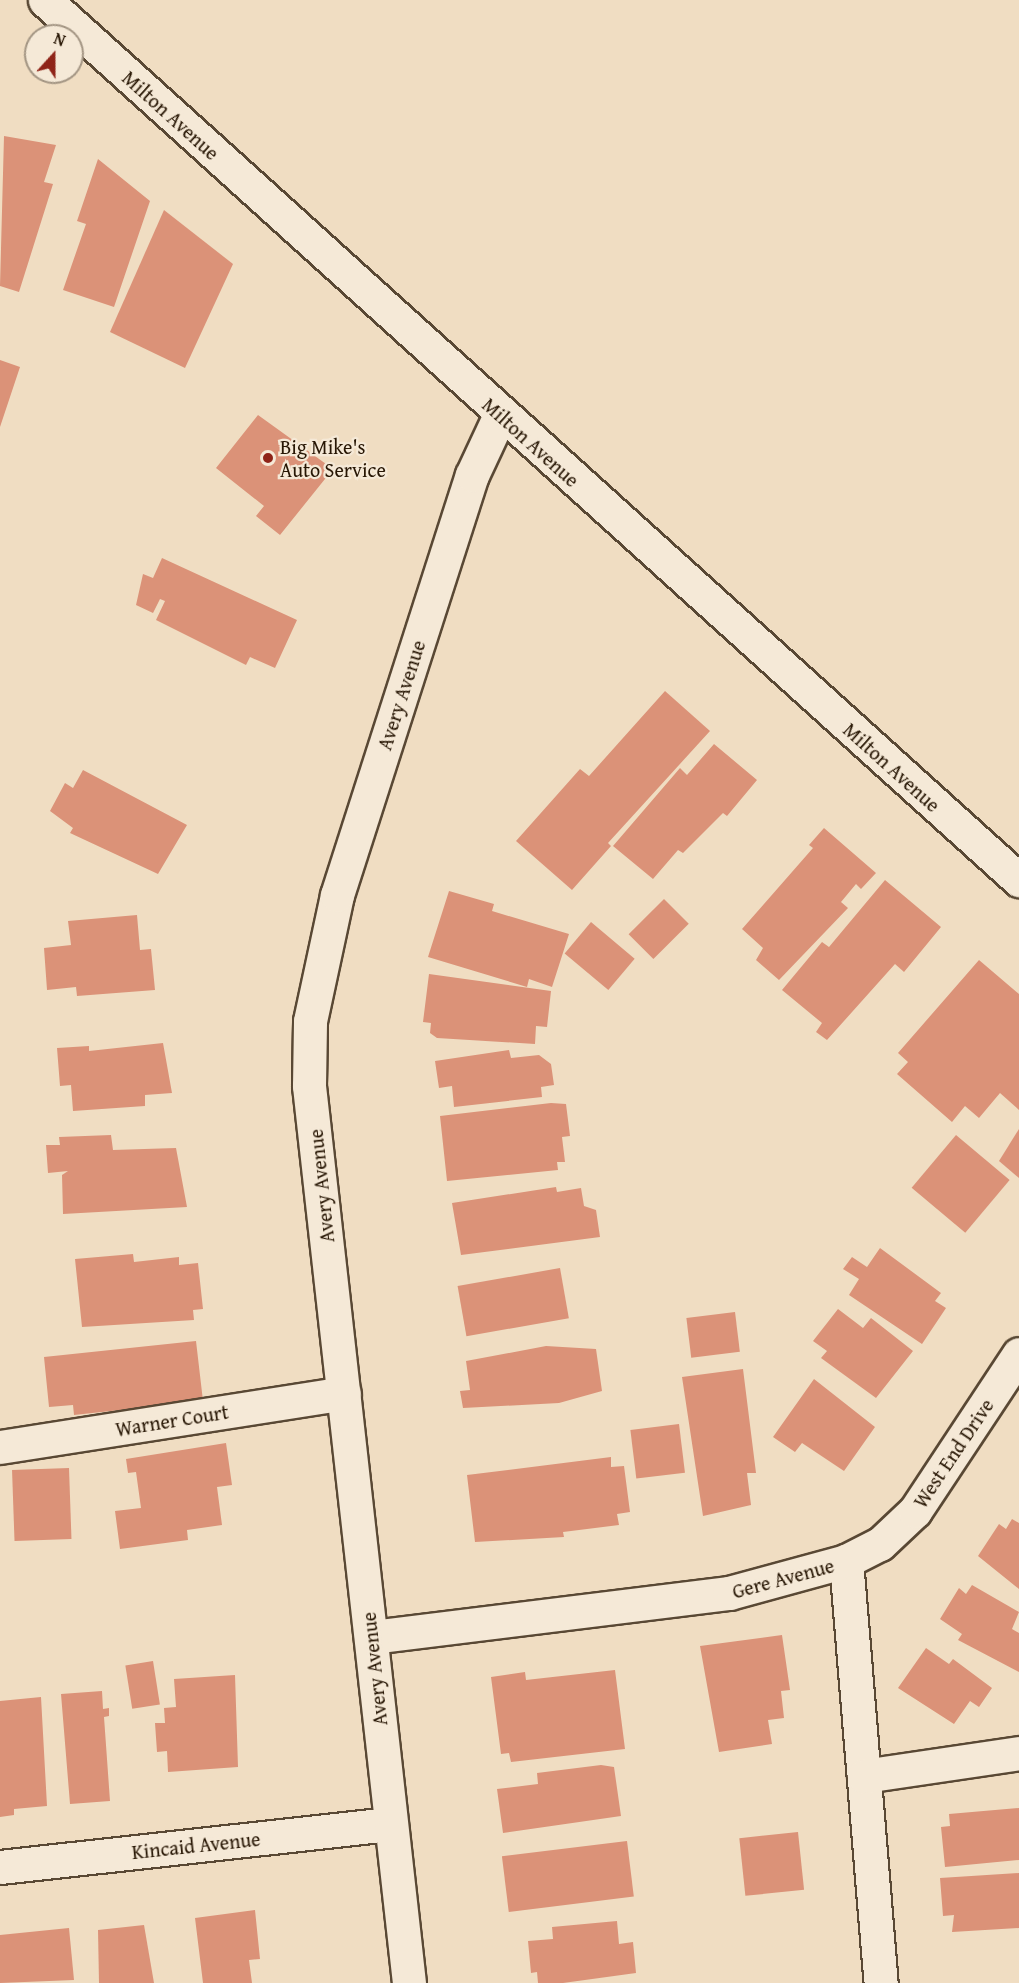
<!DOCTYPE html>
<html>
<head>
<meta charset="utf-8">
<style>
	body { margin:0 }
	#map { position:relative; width:1019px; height:1983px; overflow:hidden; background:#f0ddc2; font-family:"Gentium Book Plus",serif }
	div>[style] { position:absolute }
	.building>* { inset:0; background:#db9278; transform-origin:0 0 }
	.roads { filter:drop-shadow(2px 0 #594834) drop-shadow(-2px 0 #594834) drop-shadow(0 2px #594834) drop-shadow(0 -2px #594834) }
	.street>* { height:33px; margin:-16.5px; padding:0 16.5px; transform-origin:16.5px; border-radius:16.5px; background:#f5e9d7 }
	.secondary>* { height:33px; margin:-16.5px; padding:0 16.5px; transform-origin:16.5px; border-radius:16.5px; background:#f5e9d7 }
	.dots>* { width:16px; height:16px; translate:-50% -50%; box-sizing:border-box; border:3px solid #f5e9d7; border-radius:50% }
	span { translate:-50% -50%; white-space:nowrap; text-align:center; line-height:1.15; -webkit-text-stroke:4.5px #f5e9d7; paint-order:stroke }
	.street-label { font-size:20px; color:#271604 }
	.poi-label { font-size:20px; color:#271604 }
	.left { translate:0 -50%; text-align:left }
	.north { position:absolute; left:24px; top:24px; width:60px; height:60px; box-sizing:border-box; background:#f5e9d7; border:2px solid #a39583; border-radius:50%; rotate:21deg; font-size:16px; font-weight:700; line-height:24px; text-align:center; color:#271604 }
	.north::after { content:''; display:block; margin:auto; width:21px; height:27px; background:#8f2418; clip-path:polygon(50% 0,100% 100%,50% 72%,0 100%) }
</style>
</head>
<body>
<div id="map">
	<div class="building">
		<i style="clip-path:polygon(4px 136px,56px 145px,44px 182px,53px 184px,19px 292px,0 286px)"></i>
		<i style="clip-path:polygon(98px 159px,150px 201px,114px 307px,63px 290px,86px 224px,77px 221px)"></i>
		<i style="clip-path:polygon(164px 210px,233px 264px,185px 368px,110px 332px)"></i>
		<i style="clip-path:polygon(0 360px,20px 367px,0 427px)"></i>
		<i style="clip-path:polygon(258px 415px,333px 469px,280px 535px,256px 516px,264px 506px,216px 468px)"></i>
		<i style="clip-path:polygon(162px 558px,297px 620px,275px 668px,250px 657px,246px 665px,156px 620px,165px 601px,160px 599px,153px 613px,136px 605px,143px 574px,153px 578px)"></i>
		<i style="clip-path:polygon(665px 691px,710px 731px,608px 843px,611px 846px,572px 890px,516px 841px,580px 769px,589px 776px)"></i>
		<i style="clip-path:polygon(714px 744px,757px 780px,727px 816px,723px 813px,683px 853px,678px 850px,653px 879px,613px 846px,680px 768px,687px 775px)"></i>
		<i style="clip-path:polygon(83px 770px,187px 825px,158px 874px,70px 833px,73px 828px,50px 811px,65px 783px,73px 788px)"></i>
		<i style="clip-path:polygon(824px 828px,876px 873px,861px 889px,856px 884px,841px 902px,848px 908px,779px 980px,756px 960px,763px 948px,742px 929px,813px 848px,809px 845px)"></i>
		<i style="clip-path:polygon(885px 880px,941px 927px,904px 972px,895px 964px,827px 1040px,816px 1032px,822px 1023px,782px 990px,822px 942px,829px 947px)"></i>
		<i style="clip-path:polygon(449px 891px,494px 904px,492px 911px,569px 934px,552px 987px,529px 979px,527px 987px,428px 957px)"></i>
		<i style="left:664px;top:899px;width:35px;height:50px;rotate:45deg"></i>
		<i style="clip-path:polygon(137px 915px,140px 950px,151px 949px,155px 990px,77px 996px,76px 987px,47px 990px,44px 948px,71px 945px,68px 921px)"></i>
		<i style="left:591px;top:922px;width:57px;height:41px;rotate:40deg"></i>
		<i style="clip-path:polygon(979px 960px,1019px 994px,1019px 1110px,1000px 1093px,979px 1118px,965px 1106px,952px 1122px,897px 1074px,908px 1062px,898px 1053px)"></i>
		<i style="clip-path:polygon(429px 974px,551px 991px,547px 1027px,536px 1026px,535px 1044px,437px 1038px,430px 1033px,431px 1023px,423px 1022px)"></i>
		<i style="clip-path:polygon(163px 1043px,172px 1093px,145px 1095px,145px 1106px,73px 1111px,71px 1085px,60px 1086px,57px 1048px,89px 1046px,89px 1051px)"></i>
		<i style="clip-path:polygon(509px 1050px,511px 1058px,539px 1055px,551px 1064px,554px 1085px,541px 1087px,542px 1097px,454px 1107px,452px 1086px,439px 1088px,435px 1061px)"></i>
		<i style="clip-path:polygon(551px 1103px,566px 1104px,570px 1136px,562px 1137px,565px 1162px,557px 1162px,558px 1170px,447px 1181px,440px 1116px)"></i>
		<i style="clip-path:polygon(1019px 1129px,1019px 1178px,999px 1161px)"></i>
		<i style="clip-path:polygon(111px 1135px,113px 1150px,176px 1148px,187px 1207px,63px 1214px,62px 1175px,68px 1171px,48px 1173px,46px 1145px,60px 1145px,59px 1137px)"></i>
		<i style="left:956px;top:1135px;width:70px;height:69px;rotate:40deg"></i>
		<i style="clip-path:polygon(556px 1187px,557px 1192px,581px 1188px,584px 1206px,596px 1210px,600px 1237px,461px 1255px,452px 1203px)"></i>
		<i style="clip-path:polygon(880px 1248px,941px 1293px,935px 1301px,946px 1308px,922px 1344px,849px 1295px,859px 1279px,843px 1269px,852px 1257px,867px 1267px)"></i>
		<i style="clip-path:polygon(133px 1254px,134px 1262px,179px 1257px,179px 1265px,198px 1263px,203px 1309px,193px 1310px,194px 1320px,82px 1327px,75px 1259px)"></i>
		<i style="left:560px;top:1268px;width:51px;height:104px;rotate:80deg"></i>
		<i style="clip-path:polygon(838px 1309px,863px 1328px,871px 1318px,913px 1351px,876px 1398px,821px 1358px,827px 1351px,813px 1341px)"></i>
		<i style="left:735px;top:1312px;width:40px;height:49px;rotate:83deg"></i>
		<i style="clip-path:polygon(196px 1341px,203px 1401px,74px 1415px,73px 1405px,49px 1407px,44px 1357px)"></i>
		<i style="clip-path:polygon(546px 1346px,596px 1349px,602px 1391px,559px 1403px,463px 1408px,460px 1391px,470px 1390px,466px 1361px)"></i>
		<i style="clip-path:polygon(743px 1369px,756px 1473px,747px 1473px,751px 1505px,703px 1516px,682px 1377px)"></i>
		<i style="clip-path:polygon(814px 1379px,875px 1427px,844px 1471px,802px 1443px,795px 1452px,773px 1437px)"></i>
		<i style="left:679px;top:1424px;width:49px;height:49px;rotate:83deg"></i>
		<i style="clip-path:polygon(226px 1443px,232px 1485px,217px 1487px,222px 1525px,187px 1530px,188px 1540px,120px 1549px,115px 1511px,141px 1508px,136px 1472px,128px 1473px,126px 1459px)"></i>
		<i style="clip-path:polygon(611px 1457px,611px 1467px,624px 1466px,630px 1512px,617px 1514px,619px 1525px,563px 1532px,564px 1537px,475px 1542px,467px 1475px)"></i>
		<i style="left:69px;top:1468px;width:71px;height:57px;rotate:88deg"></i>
		<i style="clip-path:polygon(1012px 1519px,1019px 1523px,1019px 1589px,978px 1556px,999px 1524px,1006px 1529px)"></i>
		<i style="clip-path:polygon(972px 1585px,1019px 1612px,1012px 1629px,1019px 1633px,1019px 1672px,958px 1640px,962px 1634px,940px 1619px,959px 1588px,966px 1594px)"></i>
		<i style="clip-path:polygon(782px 1635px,790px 1690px,781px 1691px,784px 1718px,768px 1720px,772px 1744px,719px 1752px,700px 1646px)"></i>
		<i style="clip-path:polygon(926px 1648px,949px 1664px,953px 1659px,992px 1688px,979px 1707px,970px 1701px,954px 1724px,898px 1688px)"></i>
		<i style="left:153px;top:1661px;width:44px;height:28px;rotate:81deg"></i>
		<i style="clip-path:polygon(615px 1670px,625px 1749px,511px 1762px,509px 1753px,501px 1754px,491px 1677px,525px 1672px,526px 1680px)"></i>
		<i style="clip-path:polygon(235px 1675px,238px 1767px,168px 1772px,167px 1751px,157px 1752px,155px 1723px,165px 1723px,164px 1708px,176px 1707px,174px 1679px)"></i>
		<i style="clip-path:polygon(102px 1691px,103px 1709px,109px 1708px,109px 1716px,104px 1717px,110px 1801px,70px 1804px,61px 1694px)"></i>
		<i style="clip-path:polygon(41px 1697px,47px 1806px,14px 1809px,14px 1815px,0 1817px,0 1701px)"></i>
		<i style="clip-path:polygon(601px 1765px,614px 1767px,621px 1816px,503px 1833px,497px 1789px,538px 1784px,537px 1773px)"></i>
		<i style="clip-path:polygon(1019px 1808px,1019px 1860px,945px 1867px,941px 1827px,950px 1826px,949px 1814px)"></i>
		<i style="left:798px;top:1832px;width:58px;height:59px;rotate:84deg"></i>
		<i style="left:627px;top:1841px;width:56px;height:126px;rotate:83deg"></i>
		<i style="clip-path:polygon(1019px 1873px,1019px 1928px,952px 1932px,954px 1915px,943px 1916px,940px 1878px)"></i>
		<i style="clip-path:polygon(255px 1910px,260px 1959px,249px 1960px,252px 1983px,203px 1983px,195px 1918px)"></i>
		<i style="clip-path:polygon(617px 1921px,619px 1944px,633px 1942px,636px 1973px,563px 1983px,538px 1983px,537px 1972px,531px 1973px,528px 1941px,553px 1939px,552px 1927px)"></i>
		<i style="clip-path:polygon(144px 1925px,154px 1983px,99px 1983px,98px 1930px)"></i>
		<i style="clip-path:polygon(69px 1928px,74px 1980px,0 1983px,0 1935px)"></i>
	</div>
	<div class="roads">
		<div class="street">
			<i style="left:0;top:1447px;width:348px;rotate:-8.9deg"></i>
			<i style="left:846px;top:1561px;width:423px;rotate:85.3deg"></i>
			<i style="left:371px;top:1637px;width:361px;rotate:-7deg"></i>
			<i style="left:729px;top:1593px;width:121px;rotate:-15.3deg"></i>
			<i style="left:846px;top:1561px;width:38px;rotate:-27deg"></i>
			<i style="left:880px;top:1544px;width:48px;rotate:-43.3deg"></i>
			<i style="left:915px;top:1511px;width:188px;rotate:-56.5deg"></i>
			<i style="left:864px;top:1776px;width:157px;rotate:-8.4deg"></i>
			<i style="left:0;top:1867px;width:393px;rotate:-6.3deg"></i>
		</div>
		<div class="secondary">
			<i style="left:45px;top:0;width:1313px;rotate:42.1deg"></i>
			<i style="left:409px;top:1983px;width:903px;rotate:-96.36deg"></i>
			<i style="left:309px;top:1086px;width:65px;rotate:-89.1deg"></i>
			<i style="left:310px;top:1021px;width:129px;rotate:-77.9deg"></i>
			<i style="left:337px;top:895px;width:441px;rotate:-72.2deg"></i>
			<i style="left:472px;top:475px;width:66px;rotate:-65deg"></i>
		</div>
	</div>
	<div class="dots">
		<i style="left:268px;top:458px;background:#8f2418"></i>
	</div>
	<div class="street-label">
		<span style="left:171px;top:115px;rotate:42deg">Milton Avenue</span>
		<span style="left:531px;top:442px;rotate:42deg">Milton Avenue</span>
		<span style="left:401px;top:695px;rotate:-72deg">Avery Avenue</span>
		<span style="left:892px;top:767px;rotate:42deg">Milton Avenue</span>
		<span style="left:321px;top:1186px;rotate:-96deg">Avery Avenue</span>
		<span style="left:172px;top:1420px;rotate:-9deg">Warner Court</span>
		<span style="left:953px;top:1453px;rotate:-56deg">West End Drive</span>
		<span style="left:783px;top:1578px;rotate:-15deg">Gere Avenue</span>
		<span style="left:374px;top:1669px;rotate:-96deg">Avery Avenue</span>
		<span style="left:196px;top:1845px;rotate:-6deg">Kincaid Avenue</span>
	</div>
	<div class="poi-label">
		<span class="left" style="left:280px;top:458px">Big Mike's<br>Auto Service</span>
	</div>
	<div class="north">N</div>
</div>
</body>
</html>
